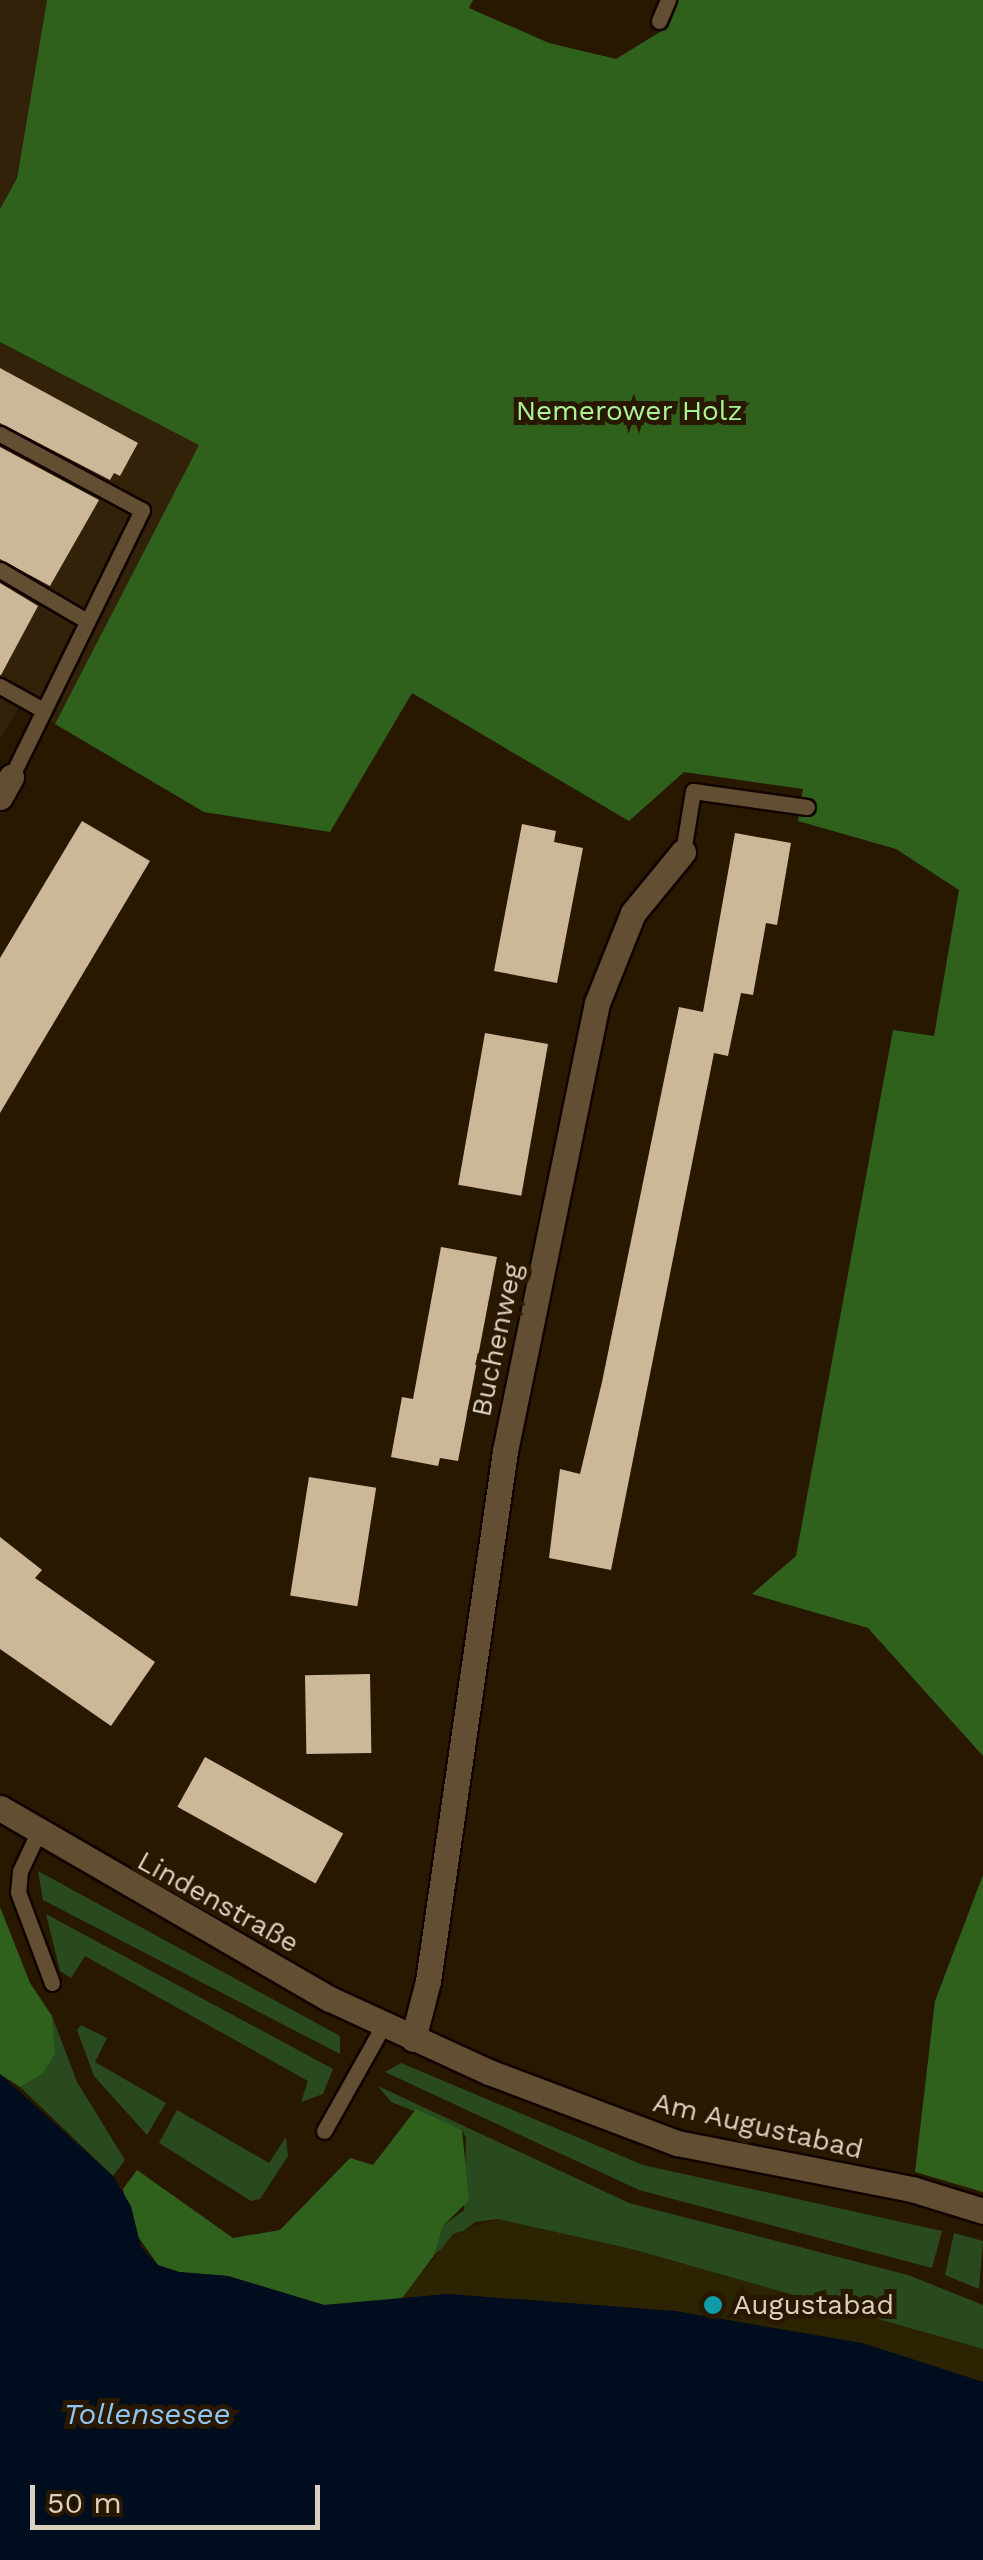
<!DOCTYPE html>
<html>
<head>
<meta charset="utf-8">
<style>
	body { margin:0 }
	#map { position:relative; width:983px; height:2560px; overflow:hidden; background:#291800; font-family:"Work Sans",sans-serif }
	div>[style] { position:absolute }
	.built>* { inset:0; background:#322209 }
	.green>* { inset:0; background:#294a1e }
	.forest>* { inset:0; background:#2f611d }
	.sand>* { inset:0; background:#2b2302 }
	.water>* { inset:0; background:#000d1e }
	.building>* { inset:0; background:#cdb799; transform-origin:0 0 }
	.roads { filter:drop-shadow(2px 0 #110400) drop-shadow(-2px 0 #110400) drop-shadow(0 2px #110400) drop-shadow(0 -2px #110400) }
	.lane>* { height:15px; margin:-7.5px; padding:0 7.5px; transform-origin:7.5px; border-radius:7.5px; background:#624e33 }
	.street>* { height:25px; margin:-12.5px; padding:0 12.5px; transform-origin:12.5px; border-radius:12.5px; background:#624e33 }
	.dots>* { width:28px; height:28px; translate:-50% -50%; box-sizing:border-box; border:5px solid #291800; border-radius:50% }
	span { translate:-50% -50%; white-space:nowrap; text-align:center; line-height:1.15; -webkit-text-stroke:10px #291800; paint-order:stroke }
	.park-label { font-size:28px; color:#abf395 }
	.street-label { font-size:28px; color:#dbcfc0 }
	.poi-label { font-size:28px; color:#dbcfc0 }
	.left { translate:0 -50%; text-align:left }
	.water-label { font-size:30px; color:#8ec5f2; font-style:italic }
	.scale { position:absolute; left:30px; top:2485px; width:290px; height:45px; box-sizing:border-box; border:5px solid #dbcfc0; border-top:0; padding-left:12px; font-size:30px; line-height:35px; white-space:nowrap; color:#dbcfc0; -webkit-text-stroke:8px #291800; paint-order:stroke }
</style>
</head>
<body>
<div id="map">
	<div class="built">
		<i style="clip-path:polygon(0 0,47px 0,16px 178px,0 209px)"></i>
		<i style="clip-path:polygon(0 342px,200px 444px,55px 724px,19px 707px,0 739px)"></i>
	</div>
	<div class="green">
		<i style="clip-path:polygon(38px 1871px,340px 2036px,340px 2054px,43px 1900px)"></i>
		<i style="clip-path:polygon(46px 1914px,333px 2069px,323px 2094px,301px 2102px,308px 2081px,85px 1956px,71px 1978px,60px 1971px)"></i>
		<i style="clip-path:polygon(52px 2016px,77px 2082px,125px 2160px,113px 2176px,20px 2087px,43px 2074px,54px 2053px)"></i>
		<i style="clip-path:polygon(81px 2025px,107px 2038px,95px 2062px,166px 2103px,147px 2135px,94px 2076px,77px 2030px)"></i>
		<i style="clip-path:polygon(401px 2063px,643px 2165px,942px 2231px,932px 2268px,639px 2190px,385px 2072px)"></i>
		<i style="clip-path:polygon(378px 2086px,629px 2203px,908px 2275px,983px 2305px,983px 2349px,631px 2249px,497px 2219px,475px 2222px,435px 2254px,443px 2226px,464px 2210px,466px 2138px,462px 2130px,391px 2102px)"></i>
		<i style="clip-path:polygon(177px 2110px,269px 2163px,286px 2137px,288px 2156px,260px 2199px,251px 2201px,159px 2143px)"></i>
		<i style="clip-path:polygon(954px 2233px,983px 2241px,979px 2289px,945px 2275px)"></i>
	</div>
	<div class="forest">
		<i style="clip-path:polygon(47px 0,473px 0,469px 8px,549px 43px,616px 59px,668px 27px,679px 0,983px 0,983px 1756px,868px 1628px,752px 1594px,796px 1556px,893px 1030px,934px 1036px,959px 890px,896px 849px,798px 821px,803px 789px,684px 772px,629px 821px,412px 693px,330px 832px,204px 812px,55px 724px,199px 445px,0 342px,0 209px,17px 178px)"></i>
		<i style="clip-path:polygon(983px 1875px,983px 2192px,915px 2172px,935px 2001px)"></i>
		<i style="clip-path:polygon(0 1907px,30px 1983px,52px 2016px,55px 2053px,43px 2074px,20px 2087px,0 2074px)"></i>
		<i style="clip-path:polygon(416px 2109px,462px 2130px,469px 2200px,443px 2226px,435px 2254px,401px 2300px,324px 2305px,228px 2276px,179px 2272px,158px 2265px,132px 2228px,123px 2189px,137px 2170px,233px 2238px,280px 2230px,350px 2158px,373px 2165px)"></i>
	</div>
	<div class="sand">
		<i style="clip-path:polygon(497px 2219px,631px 2249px,983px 2349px,983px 2382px,862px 2343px,675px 2311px,447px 2294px,401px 2300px,453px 2234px)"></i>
	</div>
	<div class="water">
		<i style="clip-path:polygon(0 2074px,113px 2176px,131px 2206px,141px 2247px,158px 2265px,179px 2272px,228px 2276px,324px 2305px,447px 2294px,675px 2311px,862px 2343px,983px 2382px,983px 2560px,0 2560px)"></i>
	</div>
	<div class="building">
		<i style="clip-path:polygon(0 368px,138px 443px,120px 476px,114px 473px,110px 480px,0 423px)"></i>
		<i style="clip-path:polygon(0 447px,99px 500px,50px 586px,0 559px)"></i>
		<i style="clip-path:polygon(0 583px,38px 606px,1px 675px,0 675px)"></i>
		<i style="clip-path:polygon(82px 821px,150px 861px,0 1113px,0 958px)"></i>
		<i style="clip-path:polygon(522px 824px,556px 831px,554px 842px,583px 848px,557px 983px,494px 971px)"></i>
		<i style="clip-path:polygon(735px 833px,791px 843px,777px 925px,766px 923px,753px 995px,741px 993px,728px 1056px,714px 1053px,611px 1570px,549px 1558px,560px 1469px,580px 1474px,602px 1382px,679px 1007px,703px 1012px)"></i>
		<i style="left:485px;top:1033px;width:64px;height:154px;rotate:10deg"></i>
		<i style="clip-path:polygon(441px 1247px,497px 1257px,458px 1461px,440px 1458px,438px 1466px,391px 1457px,402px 1397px,413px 1399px)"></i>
		<i style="left:309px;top:1477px;width:68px;height:120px;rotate:9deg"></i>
		<i style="clip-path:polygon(0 1537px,42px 1570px,35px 1578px,155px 1662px,111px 1726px,0 1649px)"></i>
		<i style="left:370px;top:1674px;width:79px;height:65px;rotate:89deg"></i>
		<i style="left:205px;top:1757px;width:158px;height:57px;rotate:29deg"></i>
	</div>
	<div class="roads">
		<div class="lane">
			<i style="left:659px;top:21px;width:23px;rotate:-67deg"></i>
			<i style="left:0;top:434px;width:161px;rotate:28.2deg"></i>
			<i style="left:142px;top:510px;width:297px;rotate:116.1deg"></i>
			<i style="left:0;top:570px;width:101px;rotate:30.4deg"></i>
			<i style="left:0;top:686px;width:49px;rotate:29.2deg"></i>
			<i style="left:683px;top:852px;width:62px;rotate:-80.7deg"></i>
			<i style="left:693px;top:791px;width:115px;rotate:8deg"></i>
			<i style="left:38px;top:1833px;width:42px;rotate:115.3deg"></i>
			<i style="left:20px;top:1871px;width:21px;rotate:95deg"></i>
			<i style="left:18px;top:1892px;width:97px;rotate:69.5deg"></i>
			<i style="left:324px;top:2131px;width:120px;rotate:-60.7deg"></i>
		</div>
		<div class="street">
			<i style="left:0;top:797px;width:23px;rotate:-61deg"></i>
			<i style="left:0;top:1808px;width:381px;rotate:30.1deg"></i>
			<i style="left:330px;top:1999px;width:175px;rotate:24.7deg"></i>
			<i style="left:489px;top:2072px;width:201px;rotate:20.7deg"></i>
			<i style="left:677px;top:2143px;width:239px;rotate:11.1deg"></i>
			<i style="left:912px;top:2189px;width:74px;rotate:17.2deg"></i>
			<i style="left:413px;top:2039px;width:60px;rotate:-75.5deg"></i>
			<i style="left:428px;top:1981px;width:536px;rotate:-81.73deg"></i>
			<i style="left:505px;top:1451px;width:457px;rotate:-78.4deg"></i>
			<i style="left:597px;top:1003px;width:97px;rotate:-68.2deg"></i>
			<i style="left:633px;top:913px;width:79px;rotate:-50.7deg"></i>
		</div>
	</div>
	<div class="dots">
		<i style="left:713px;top:2305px;background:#0f9aa8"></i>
	</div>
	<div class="park-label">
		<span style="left:629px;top:411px">Nemerower Holz</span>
	</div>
	<div class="street-label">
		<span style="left:497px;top:1340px;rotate:-78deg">Buchenweg</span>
		<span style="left:218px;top:1902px;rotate:29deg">Lindenstraße</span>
		<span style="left:758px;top:2126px;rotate:13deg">Am Augustabad</span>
	</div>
	<div class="poi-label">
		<span class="left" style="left:733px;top:2305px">Augustabad</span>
	</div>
	<div class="water-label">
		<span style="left:147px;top:2414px">Tollensesee</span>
	</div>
	<div class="scale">50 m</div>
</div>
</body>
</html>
